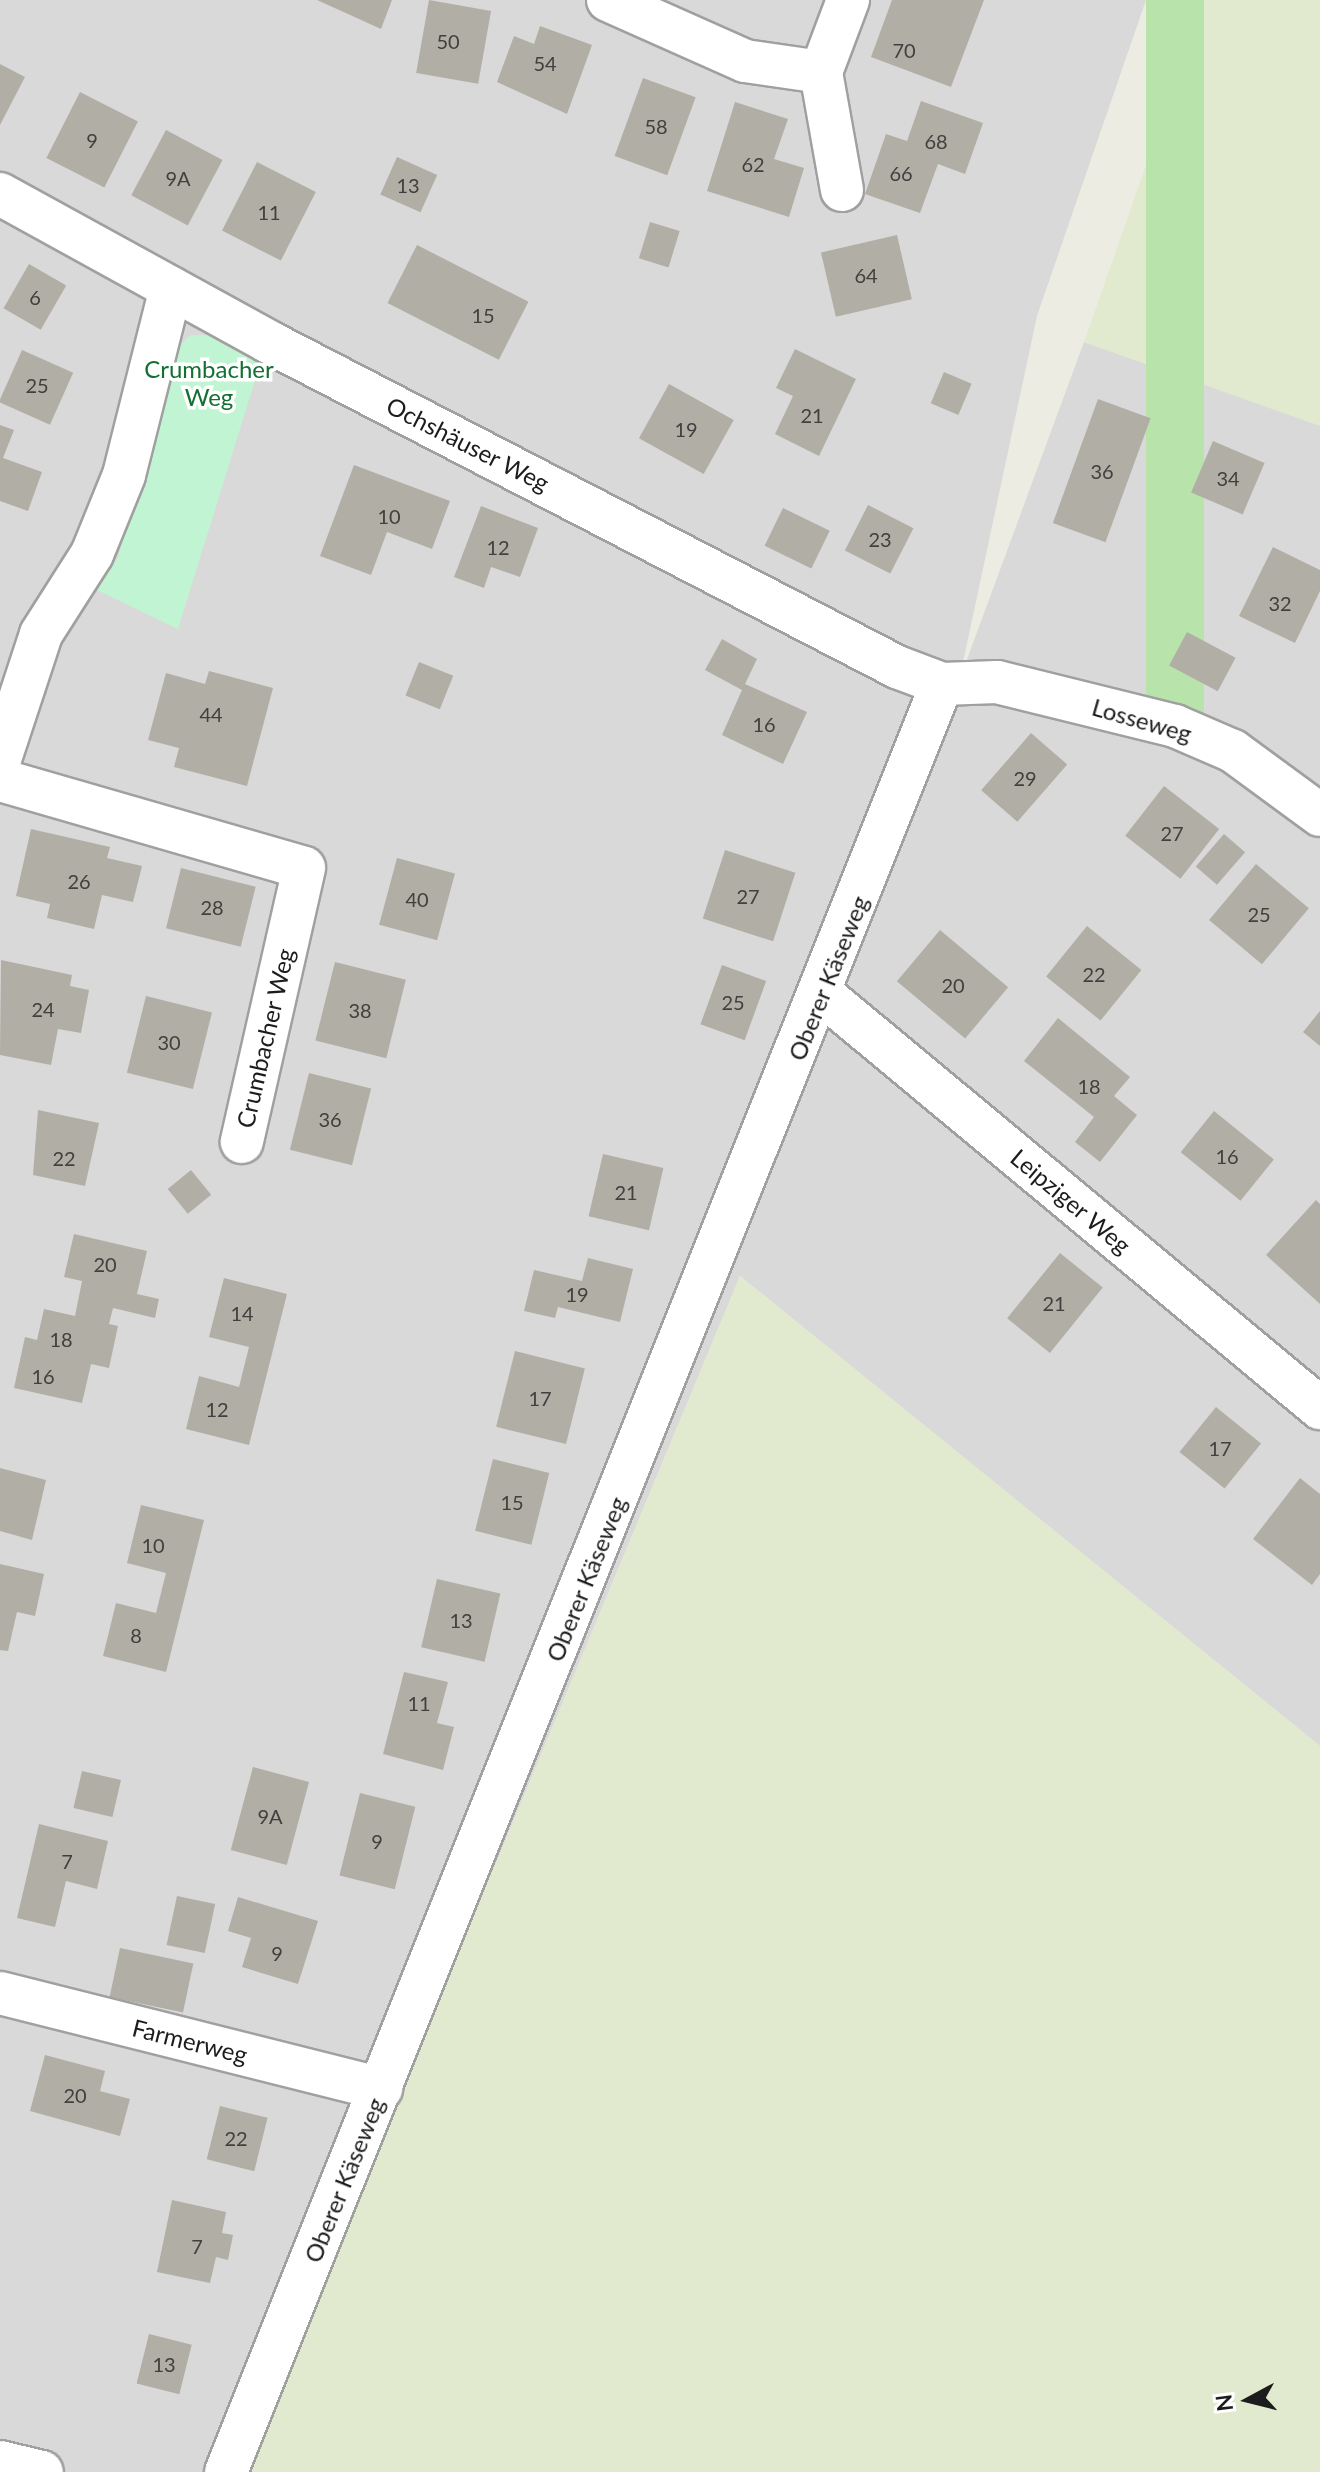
<!DOCTYPE html>
<html>
<head>
<meta charset="utf-8">
<style>
	body { margin:0 }
	#map { position:relative; width:1320px; height:2472px; overflow:hidden; background:#ecece2; font-family:Lato,sans-serif }
	div>[style] { position:absolute }
	.residential>* { inset:0; background:#dad9d9 }
	.farmland>* { inset:0; background:#e1eace }
	.grass>* { inset:0; background:#b8e3ab; transform-origin:0 0 }
	.park>* { inset:0; background:#c1f4d2 }
	.building>* { inset:0; background:#b1aea5; transform-origin:0 0 }
	.roads { filter:drop-shadow(2px 0 #a0a0a0) drop-shadow(-2px 0 #a0a0a0) drop-shadow(0 2px #a0a0a0) drop-shadow(0 -2px #a0a0a0) }
	.minor>* { height:42px; margin:-21px; padding:0 21px; transform-origin:21px; border-radius:21px; background:#fff }
	span { translate:-50% -50%; white-space:nowrap; text-align:center; line-height:1.15; -webkit-text-stroke:7px #fff; paint-order:stroke }
	.number-label { font-size:20px; color:#41403e }
	.number-label span { -webkit-text-stroke-width:0 }
	.park-label { font-size:24px; color:#137033 }
	.street-label { font-size:24px; color:#1c1c1c }
	.north { position:absolute; left:1208px; top:2360px; width:80px; height:80px; -webkit-text-stroke:6px #fff; paint-order:stroke; rotate:263deg; font-size:22px; font-weight:700; line-height:32px; text-align:center; color:#1c1c1c }
	.north::after { content:''; display:block; margin:auto; width:28px; height:36px; background:#1c1c1c; clip-path:polygon(50% 0,100% 100%,50% 72%,0 100%) }
</style>
</head>
<body>
<div id="map">
	<div class="residential">
		<i style="clip-path:polygon(0 0,1146px 0,1037px 316px,959px 681px,1084px 342px,1320px 425px,1320px 1746px,740px 1276px,243px 2472px,0 2472px)"></i>
	</div>
	<div class="farmland">
		<i style="clip-path:polygon(1204px 0,1320px 0,1320px 426px,1084px 342px)"></i>
		<i style="clip-path:polygon(740px 1276px,1320px 1746px,1320px 2472px,243px 2472px)"></i>
	</div>
	<div class="grass">
		<i style="left:1146px;top:0;width:58px;height:714px"></i>
	</div>
	<div class="park">
		<i style="clip-path:polygon(191px 335px,218px 335px,262px 358px,178px 629px,97px 590px,118px 557px,172px 352px)"></i>
	</div>
	<div class="building">
		<i style="clip-path:polygon(317px 0,392px 0,381px 29px)"></i>
		<i style="left:429px;top:0;width:63px;height:74px;rotate:10deg"></i>
		<i style="clip-path:polygon(892px 0,984px 0,951px 87px,871px 57px)"></i>
		<i style="clip-path:polygon(540px 26px,592px 45px,567px 114px,497px 82px,514px 36px,534px 44px)"></i>
		<i style="clip-path:polygon(0 64px,25px 77px,0 125px)"></i>
		<i style="left:643px;top:78px;width:56px;height:83px;rotate:20deg"></i>
		<i style="left:80px;top:92px;width:65px;height:74px;rotate:27deg"></i>
		<i style="clip-path:polygon(921px 101px,983px 123px,965px 174px,938px 164px,920px 213px,865px 194px,886px 134px,907px 141px)"></i>
		<i style="clip-path:polygon(735px 102px,788px 119px,774px 159px,804px 168px,789px 217px,707px 191px)"></i>
		<i style="left:166px;top:130px;width:64px;height:74px;rotate:28deg"></i>
		<i style="left:397px;top:157px;width:44px;height:41px;rotate:24deg"></i>
		<i style="left:257px;top:162px;width:66px;height:77px;rotate:27deg"></i>
		<i style="left:650px;top:222px;width:31px;height:38px;rotate:17deg"></i>
		<i style="left:897px;top:235px;width:66px;height:78px;rotate:77deg"></i>
		<i style="left:417px;top:245px;width:125px;height:65px;rotate:27deg"></i>
		<i style="left:29px;top:264px;width:43px;height:51px;rotate:30deg"></i>
		<i style="clip-path:polygon(795px 349px,856px 379px,819px 456px,775px 434px,793px 396px,776px 388px)"></i>
		<i style="left:22px;top:350px;width:56px;height:57px;rotate:24deg"></i>
		<i style="left:944px;top:372px;width:30px;height:34px;rotate:23deg"></i>
		<i style="left:669px;top:384px;width:74px;height:62px;rotate:29deg"></i>
		<i style="left:1098px;top:399px;width:56px;height:132px;rotate:20deg"></i>
		<i style="clip-path:polygon(0 425px,14px 430px,3px 458px,42px 472px,28px 511px,0 501px)"></i>
		<i style="left:1213px;top:441px;width:56px;height:56px;rotate:23deg"></i>
		<i style="clip-path:polygon(354px 465px,450px 501px,432px 549px,387px 532px,371px 575px,320px 556px)"></i>
		<i style="left:868px;top:505px;width:51px;height:51px;rotate:27deg"></i>
		<i style="clip-path:polygon(481px 506px,538px 528px,520px 577px,491px 567px,484px 588px,454px 577px)"></i>
		<i style="left:783px;top:508px;width:52px;height:42px;rotate:26deg"></i>
		<i style="clip-path:polygon(1273px 547px,1320px 570px,1320px 591px,1295px 643px,1239px 616px)"></i>
		<i style="left:1187px;top:632px;width:55px;height:38px;rotate:28deg"></i>
		<i style="clip-path:polygon(722px 639px,757px 659px,745px 684px,807px 712px,783px 764px,722px 735px,742px 690px,705px 670px)"></i>
		<i style="left:419px;top:662px;width:37px;height:36px;rotate:22deg"></i>
		<i style="clip-path:polygon(209px 671px,273px 688px,247px 786px,174px 767px,179px 748px,148px 740px,166px 673px,205px 684px)"></i>
		<i style="left:1031px;top:733px;width:48px;height:76px;rotate:41deg"></i>
		<i style="left:1164px;top:786px;width:70px;height:63px;rotate:38deg"></i>
		<i style="clip-path:polygon(31px 829px,110px 847px,107px 858px,142px 866px,133px 902px,102px 895px,94px 929px,47px 918px,50px 904px,16px 896px)"></i>
		<i style="left:1224px;top:834px;width:28px;height:43px;rotate:41deg"></i>
		<i style="left:725px;top:850px;width:74px;height:72px;rotate:18deg"></i>
		<i style="left:397px;top:858px;width:60px;height:69px;rotate:15deg"></i>
		<i style="left:1256px;top:864px;width:69px;height:73px;rotate:40deg"></i>
		<i style="left:181px;top:868px;width:77px;height:62px;rotate:14deg"></i>
		<i style="left:1087px;top:926px;width:70px;height:65px;rotate:39deg"></i>
		<i style="left:940px;top:930px;width:89px;height:67px;rotate:40deg"></i>
		<i style="clip-path:polygon(1px 960px,72px 975px,70px 986px,89px 990px,81px 1033px,58px 1029px,51px 1065px,0 1055px)"></i>
		<i style="left:335px;top:962px;width:73px;height:81px;rotate:14deg"></i>
		<i style="left:722px;top:965px;width:47px;height:63px;rotate:20deg"></i>
		<i style="left:146px;top:996px;width:68px;height:79px;rotate:14deg"></i>
		<i style="clip-path:polygon(1320px 1011px,1320px 1046px,1303px 1032px)"></i>
		<i style="clip-path:polygon(1058px 1018px,1130px 1077px,1114px 1096px,1137px 1115px,1100px 1162px,1075px 1142px,1094px 1117px,1024px 1061px)"></i>
		<i style="left:309px;top:1073px;width:64px;height:79px;rotate:14deg"></i>
		<i style="clip-path:polygon(38px 1110px,99px 1123px,85px 1186px,33px 1175px)"></i>
		<i style="left:1214px;top:1111px;width:77px;height:53px;rotate:39deg"></i>
		<i style="left:603px;top:1154px;width:62px;height:64px;rotate:13deg"></i>
		<i style="left:191px;top:1170px;width:32px;height:30px;rotate:51deg"></i>
		<i style="clip-path:polygon(1316px 1200px,1320px 1204px,1320px 1304px,1266px 1255px)"></i>
		<i style="clip-path:polygon(74px 1234px,147px 1251px,137px 1294px,159px 1299px,155px 1318px,113px 1308px,109px 1324px,118px 1326px,109px 1368px,91px 1364px,82px 1403px,14px 1388px,25px 1337px,37px 1340px,44px 1309px,75px 1316px,82px 1281px,64px 1277px)"></i>
		<i style="left:1060px;top:1253px;width:55px;height:84px;rotate:39deg"></i>
		<i style="clip-path:polygon(588px 1258px,633px 1269px,620px 1322px,558px 1307px,555px 1318px,524px 1311px,534px 1270px,582px 1281px)"></i>
		<i style="clip-path:polygon(224px 1278px,287px 1294px,249px 1445px,186px 1429px,199px 1376px,239px 1387px,249px 1347px,209px 1337px)"></i>
		<i style="left:515px;top:1351px;width:72px;height:78px;rotate:14deg"></i>
		<i style="left:1216px;top:1407px;width:58px;height:58px;rotate:39deg"></i>
		<i style="left:493px;top:1459px;width:58px;height:74px;rotate:14deg"></i>
		<i style="clip-path:polygon(0 1468px,46px 1480px,32px 1540px,0 1531px)"></i>
		<i style="clip-path:polygon(1300px 1478px,1320px 1494px,1320px 1574px,1312px 1585px,1253px 1539px)"></i>
		<i style="clip-path:polygon(141px 1505px,204px 1520px,166px 1672px,103px 1656px,116px 1603px,156px 1613px,166px 1573px,127px 1563px)"></i>
		<i style="clip-path:polygon(0 1564px,44px 1574px,35px 1616px,17px 1612px,8px 1651px,0 1650px)"></i>
		<i style="left:437px;top:1579px;width:65px;height:70px;rotate:13deg"></i>
		<i style="clip-path:polygon(404px 1672px,448px 1682px,437px 1723px,454px 1727px,443px 1770px,383px 1754px)"></i>
		<i style="left:253px;top:1767px;width:58px;height:86px;rotate:15deg"></i>
		<i style="left:82px;top:1771px;width:40px;height:38px;rotate:13deg"></i>
		<i style="left:360px;top:1793px;width:57px;height:85px;rotate:14deg"></i>
		<i style="clip-path:polygon(39px 1824px,108px 1841px,97px 1889px,66px 1881px,55px 1927px,17px 1918px)"></i>
		<i style="left:177px;top:1896px;width:39px;height:50px;rotate:12deg"></i>
		<i style="clip-path:polygon(238px 1897px,318px 1921px,298px 1984px,242px 1967px,251px 1938px,228px 1931px)"></i>
		<i style="left:120px;top:1948px;width:75px;height:50px;rotate:12deg"></i>
		<i style="clip-path:polygon(45px 2055px,105px 2071px,100px 2091px,130px 2099px,120px 2136px,30px 2111px)"></i>
		<i style="left:220px;top:2106px;width:49px;height:55px;rotate:14deg"></i>
		<i style="clip-path:polygon(172px 2200px,226px 2212px,222px 2233px,233px 2235px,228px 2260px,216px 2257px,210px 2283px,157px 2272px)"></i>
		<i style="left:149px;top:2334px;width:44px;height:51px;rotate:14deg"></i>
	</div>
	<div class="roads">
		<div class="minor">
			<i style="left:608px;top:0;width:150px;rotate:24deg"></i>
			<i style="left:745px;top:61px;width:77px;rotate:8.2deg"></i>
			<i style="left:842px;top:190px;width:120px;rotate:-100.1deg"></i>
			<i style="left:821px;top:72px;width:77px;rotate:-69.4deg"></i>
			<i style="left:0;top:194px;width:307px;rotate:28.8deg"></i>
			<i style="left:269px;top:342px;width:707px;rotate:27.36deg"></i>
			<i style="left:897px;top:667px;width:48px;rotate:20.7deg"></i>
			<i style="left:942px;top:684px;width:55px;rotate:-2.1deg"></i>
			<i style="left:997px;top:682px;width:183px;rotate:13.9deg"></i>
			<i style="left:1175px;top:726px;width:63px;rotate:23.3deg"></i>
			<i style="left:1233px;top:751px;width:108px;rotate:36.3deg"></i>
			<i style="left:0;top:759px;width:132px;rotate:-71.8deg"></i>
			<i style="left:41px;top:634px;width:95px;rotate:-57.5deg"></i>
			<i style="left:92px;top:554px;width:85px;rotate:-67.9deg"></i>
			<i style="left:124px;top:475px;width:193px;rotate:-75.9deg"></i>
			<i style="left:0;top:780px;width:316px;rotate:16.1deg"></i>
			<i style="left:304px;top:868px;width:281px;rotate:102.8deg"></i>
			<i style="left:822px;top:994px;width:648px;rotate:39.74deg"></i>
			<i style="left:0;top:1993px;width:393px;rotate:14.1deg"></i>
			<i style="left:0;top:2462px;width:43px;rotate:13.4deg"></i>
			<i style="left:226px;top:2472px;width:1926px;rotate:-68.18deg"></i>
		</div>
	</div>
	<div class="number-label">
		<span style="left:448px;top:41px">50</span>
		<span style="left:904px;top:50px">70</span>
		<span style="left:545px;top:63px">54</span>
		<span style="left:656px;top:126px">58</span>
		<span style="left:92px;top:140px">9</span>
		<span style="left:936px;top:141px">68</span>
		<span style="left:753px;top:164px">62</span>
		<span style="left:901px;top:173px">66</span>
		<span style="left:178px;top:178px">9A</span>
		<span style="left:408px;top:185px">13</span>
		<span style="left:269px;top:212px">11</span>
		<span style="left:866px;top:275px">64</span>
		<span style="left:35px;top:297px">6</span>
		<span style="left:483px;top:315px">15</span>
		<span style="left:37px;top:385px">25</span>
		<span style="left:812px;top:415px">21</span>
		<span style="left:686px;top:429px">19</span>
		<span style="left:1102px;top:471px">36</span>
		<span style="left:1228px;top:478px">34</span>
		<span style="left:389px;top:516px">10</span>
		<span style="left:880px;top:539px">23</span>
		<span style="left:498px;top:547px">12</span>
		<span style="left:1280px;top:603px">32</span>
		<span style="left:211px;top:714px">44</span>
		<span style="left:764px;top:724px">16</span>
		<span style="left:1025px;top:778px">29</span>
		<span style="left:1172px;top:833px">27</span>
		<span style="left:79px;top:881px">26</span>
		<span style="left:748px;top:896px">27</span>
		<span style="left:417px;top:899px">40</span>
		<span style="left:212px;top:907px">28</span>
		<span style="left:1259px;top:914px">25</span>
		<span style="left:1094px;top:974px">22</span>
		<span style="left:953px;top:985px">20</span>
		<span style="left:733px;top:1002px">25</span>
		<span style="left:43px;top:1009px">24</span>
		<span style="left:360px;top:1010px">38</span>
		<span style="left:169px;top:1042px">30</span>
		<span style="left:1089px;top:1086px">18</span>
		<span style="left:330px;top:1119px">36</span>
		<span style="left:1227px;top:1156px">16</span>
		<span style="left:64px;top:1158px">22</span>
		<span style="left:626px;top:1192px">21</span>
		<span style="left:105px;top:1264px">20</span>
		<span style="left:577px;top:1294px">19</span>
		<span style="left:1054px;top:1303px">21</span>
		<span style="left:242px;top:1313px">14</span>
		<span style="left:61px;top:1339px">18</span>
		<span style="left:43px;top:1376px">16</span>
		<span style="left:540px;top:1398px">17</span>
		<span style="left:217px;top:1409px">12</span>
		<span style="left:1220px;top:1448px">17</span>
		<span style="left:512px;top:1502px">15</span>
		<span style="left:153px;top:1545px">10</span>
		<span style="left:461px;top:1620px">13</span>
		<span style="left:136px;top:1635px">8</span>
		<span style="left:419px;top:1703px">11</span>
		<span style="left:270px;top:1816px">9A</span>
		<span style="left:377px;top:1841px">9</span>
		<span style="left:67px;top:1861px">7</span>
		<span style="left:277px;top:1953px">9</span>
		<span style="left:75px;top:2095px">20</span>
		<span style="left:236px;top:2138px">22</span>
		<span style="left:197px;top:2246px">7</span>
		<span style="left:164px;top:2364px">13</span>
	</div>
	<div class="park-label">
		<span style="left:209px;top:383px">Crumbacher<br>Weg</span>
	</div>
	<div class="street-label">
		<span style="left:468px;top:444px;rotate:27deg">Ochshäuser Weg</span>
		<span style="left:1142px;top:720px;rotate:16deg">Losseweg</span>
		<span style="left:828px;top:978px;rotate:-68deg">Oberer Käseweg</span>
		<span style="left:265px;top:1038px;rotate:-77deg">Crumbacher Weg</span>
		<span style="left:1071px;top:1201px;rotate:40deg">Leipziger Weg</span>
		<span style="left:586px;top:1579px;rotate:-68deg">Oberer Käseweg</span>
		<span style="left:190px;top:2041px;rotate:14deg">Farmerweg</span>
		<span style="left:344px;top:2180px;rotate:-68deg">Oberer Käseweg</span>
	</div>
	<div class="north">N</div>
</div>
</body>
</html>
